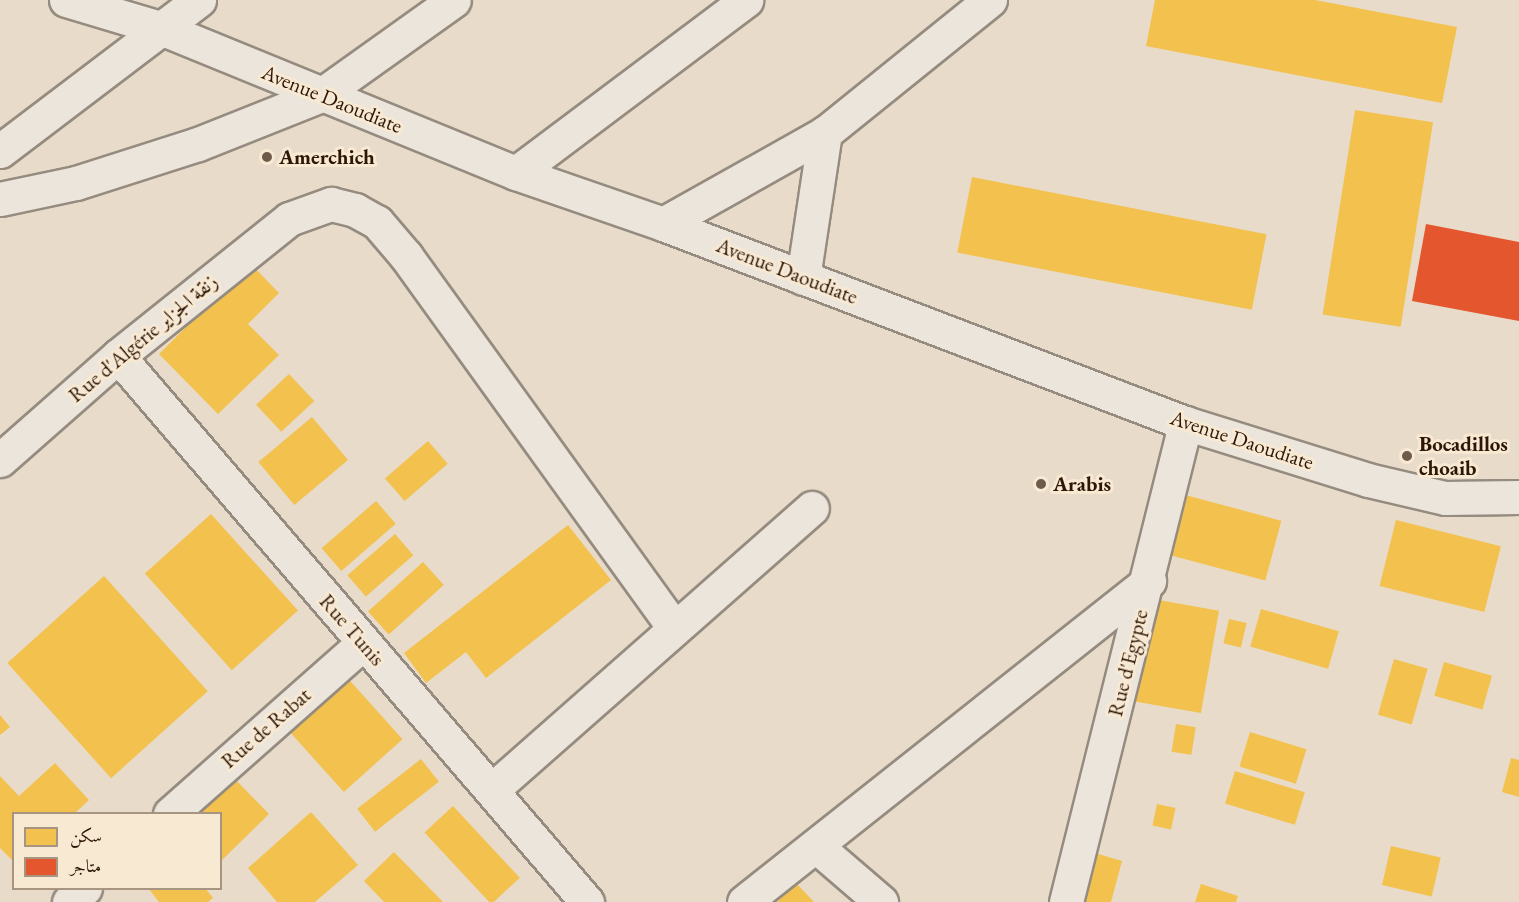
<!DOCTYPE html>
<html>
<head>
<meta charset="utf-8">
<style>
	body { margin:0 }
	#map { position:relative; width:1519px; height:902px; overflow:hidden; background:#e8dbc9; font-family:"EB Garamond",Amiri,serif }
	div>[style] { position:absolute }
	.homes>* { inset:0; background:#f2c14e; transform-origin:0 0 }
	.shops>* { inset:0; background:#e4572e }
	.roads { filter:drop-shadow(2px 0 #958b7f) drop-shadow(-2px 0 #958b7f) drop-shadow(0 2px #958b7f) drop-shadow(0 -2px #958b7f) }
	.minor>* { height:33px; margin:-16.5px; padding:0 16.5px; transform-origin:16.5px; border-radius:16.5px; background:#ebe5dc }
	.tertiary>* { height:33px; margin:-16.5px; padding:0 16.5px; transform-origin:16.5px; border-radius:16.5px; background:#ebe5dc }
	.dots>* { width:16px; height:16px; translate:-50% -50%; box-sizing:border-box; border:3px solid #f8e9d3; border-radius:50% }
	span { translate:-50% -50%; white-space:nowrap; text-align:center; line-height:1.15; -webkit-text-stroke:6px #f8e9d3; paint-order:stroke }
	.street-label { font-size:21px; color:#2d1608 }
	.poi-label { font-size:21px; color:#2d1608; font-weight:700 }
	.left { translate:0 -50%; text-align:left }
	.legend { position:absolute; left:12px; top:812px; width:210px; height:78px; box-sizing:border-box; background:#f8e9d3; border:2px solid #a79582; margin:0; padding:8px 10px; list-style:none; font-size:18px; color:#2d1608 }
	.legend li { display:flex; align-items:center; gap:12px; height:30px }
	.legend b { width:30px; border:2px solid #a79582 }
</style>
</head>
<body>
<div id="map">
	<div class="homes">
		<i style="clip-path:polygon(1155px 0,1315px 0,1457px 27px,1442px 103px,1146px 46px)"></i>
		<i style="left:1355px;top:110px;width:79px;height:207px;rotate:9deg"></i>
		<i style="left:972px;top:177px;width:300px;height:77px;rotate:11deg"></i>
		<i style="clip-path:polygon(250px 263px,279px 293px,248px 324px,279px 355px,218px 414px,159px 354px)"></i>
		<i style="left:289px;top:374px;width:37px;height:45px;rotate:47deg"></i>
		<i style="left:312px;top:417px;width:56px;height:70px;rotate:50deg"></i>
		<i style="left:428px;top:441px;width:30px;height:57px;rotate:49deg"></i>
		<i style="left:1178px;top:493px;width:107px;height:62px;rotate:15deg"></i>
		<i style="left:376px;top:501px;width:30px;height:72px;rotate:49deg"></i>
		<i style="left:211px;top:514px;width:130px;height:89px;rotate:48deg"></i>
		<i style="left:1396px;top:520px;width:108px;height:68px;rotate:14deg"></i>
		<i style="clip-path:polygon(568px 525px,611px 580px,486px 678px,466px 652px,426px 683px,404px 653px)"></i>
		<i style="left:395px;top:534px;width:28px;height:63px;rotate:49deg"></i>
		<i style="left:423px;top:562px;width:31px;height:74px;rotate:48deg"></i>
		<i style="left:104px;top:576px;width:155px;height:130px;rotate:48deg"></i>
		<i style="left:1153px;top:599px;width:67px;height:104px;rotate:10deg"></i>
		<i style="left:1261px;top:609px;width:81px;height:39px;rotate:16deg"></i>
		<i style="left:1229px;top:619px;width:18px;height:25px;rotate:13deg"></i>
		<i style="left:1394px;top:659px;width:35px;height:58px;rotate:16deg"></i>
		<i style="left:1444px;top:662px;width:50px;height:35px;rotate:16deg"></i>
		<i style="left:343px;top:673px;width:89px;height:79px;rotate:48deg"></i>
		<i style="clip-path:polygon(0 715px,10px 727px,0 735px)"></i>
		<i style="left:1176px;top:724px;width:20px;height:28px;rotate:9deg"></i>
		<i style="left:1250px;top:732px;width:59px;height:36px;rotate:17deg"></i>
		<i style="clip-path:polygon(1511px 758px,1519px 760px,1519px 797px,1502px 792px)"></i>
		<i style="left:421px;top:759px;width:29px;height:81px;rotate:52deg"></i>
		<i style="clip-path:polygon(55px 763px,89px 800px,74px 814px,14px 814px,14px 862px,0 848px,0 776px,19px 796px)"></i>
		<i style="left:1235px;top:771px;width:73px;height:34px;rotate:17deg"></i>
		<i style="clip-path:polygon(232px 776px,269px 814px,220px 862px,220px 814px,195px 814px)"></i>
		<i style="left:1157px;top:804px;width:19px;height:22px;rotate:12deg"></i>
		<i style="left:453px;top:806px;width:98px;height:39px;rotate:47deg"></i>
		<i style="clip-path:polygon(311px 812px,358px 865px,315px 902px,277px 902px,248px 868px)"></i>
		<i style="left:1391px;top:846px;width:51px;height:40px;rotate:13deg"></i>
		<i style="clip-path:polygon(1088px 851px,1122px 861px,1111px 902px,1074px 902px)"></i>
		<i style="clip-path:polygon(394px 852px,443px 902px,384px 902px,364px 881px)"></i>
		<i style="clip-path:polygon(796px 883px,814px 902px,777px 902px)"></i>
		<i style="clip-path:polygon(1201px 884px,1238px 896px,1236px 902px,1195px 902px)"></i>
		<i style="clip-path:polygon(148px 888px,205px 888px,213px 898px,208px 902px,159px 902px)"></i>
	</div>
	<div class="shops">
		<i style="clip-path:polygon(1426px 224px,1519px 242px,1519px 321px,1412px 301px)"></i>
	</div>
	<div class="roads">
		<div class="minor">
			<i style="left:0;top:151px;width:250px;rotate:-37.2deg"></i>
			<i style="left:516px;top:173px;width:288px;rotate:-36.9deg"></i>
			<i style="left:0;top:199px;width:78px;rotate:-11.9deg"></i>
			<i style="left:76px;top:183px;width:128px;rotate:-17.7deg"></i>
			<i style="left:198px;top:144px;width:132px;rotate:-21.7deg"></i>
			<i style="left:321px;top:95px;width:163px;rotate:-35.5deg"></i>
			<i style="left:663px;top:224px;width:186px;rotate:-29.3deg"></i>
			<i style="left:825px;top:133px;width:212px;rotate:-38.9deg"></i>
			<i style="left:803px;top:278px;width:147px;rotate:-81.4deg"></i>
			<i style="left:118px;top:356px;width:720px;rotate:49.34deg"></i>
			<i style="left:0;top:460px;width:157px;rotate:-41.4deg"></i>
			<i style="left:118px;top:356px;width:219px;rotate:-38.7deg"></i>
			<i style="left:289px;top:219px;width:45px;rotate:-19.7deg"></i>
			<i style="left:331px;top:204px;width:25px;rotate:14deg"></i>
			<i style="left:355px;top:210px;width:25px;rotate:29deg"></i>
			<i style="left:377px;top:222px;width:45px;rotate:49.5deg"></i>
			<i style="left:406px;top:256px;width:458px;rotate:54.2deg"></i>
			<i style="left:493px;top:789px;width:425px;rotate:-41.4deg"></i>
			<i style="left:170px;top:814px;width:258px;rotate:-41.5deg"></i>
			<i style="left:816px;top:846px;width:86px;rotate:40.7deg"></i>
			<i style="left:69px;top:902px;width:21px;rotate:-41deg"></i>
			<i style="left:744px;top:902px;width:517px;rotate:-38.4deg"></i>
			<i style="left:1066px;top:902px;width:494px;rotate:-76deg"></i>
		</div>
		<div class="tertiary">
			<i style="left:66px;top:0;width:101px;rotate:16.6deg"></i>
			<i style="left:163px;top:29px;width:381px;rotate:22.2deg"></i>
			<i style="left:516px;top:173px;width:156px;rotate:19.1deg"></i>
			<i style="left:663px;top:224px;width:559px;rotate:20.87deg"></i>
			<i style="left:1185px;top:423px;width:192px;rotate:17.3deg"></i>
			<i style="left:1368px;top:480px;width:79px;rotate:13.2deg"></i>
			<i style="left:1445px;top:498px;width:74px;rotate:-0.8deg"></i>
		</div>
	</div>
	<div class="dots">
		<i style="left:267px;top:157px;background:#6e5b4c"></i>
		<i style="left:1407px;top:456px;background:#6e5b4c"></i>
		<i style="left:1041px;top:484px;background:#6e5b4c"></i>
	</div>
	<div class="street-label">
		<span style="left:332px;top:99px;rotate:22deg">Avenue Daoudiate</span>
		<span style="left:787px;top:271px;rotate:21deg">Avenue Daoudiate</span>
		<span style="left:143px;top:338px;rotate:-40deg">Rue d'Algérie زنقة الجزاير</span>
		<span style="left:1242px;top:440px;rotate:18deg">Avenue Daoudiate</span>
		<span style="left:352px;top:630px;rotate:49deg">Rue Tunis</span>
		<span style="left:1128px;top:663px;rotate:-76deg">Rue d'Egypte</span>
		<span style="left:266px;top:728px;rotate:-41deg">Rue de Rabat</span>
	</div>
	<div class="poi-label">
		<span class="left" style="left:279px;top:157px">Amerchich</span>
		<span class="left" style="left:1419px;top:456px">Bocadillos<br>choaib</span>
		<span class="left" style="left:1053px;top:484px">Arabis</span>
	</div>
	<ul class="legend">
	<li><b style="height:16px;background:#f2c14e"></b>سكن</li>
	<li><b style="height:16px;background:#e4572e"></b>متاجر</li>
	</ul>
</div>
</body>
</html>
